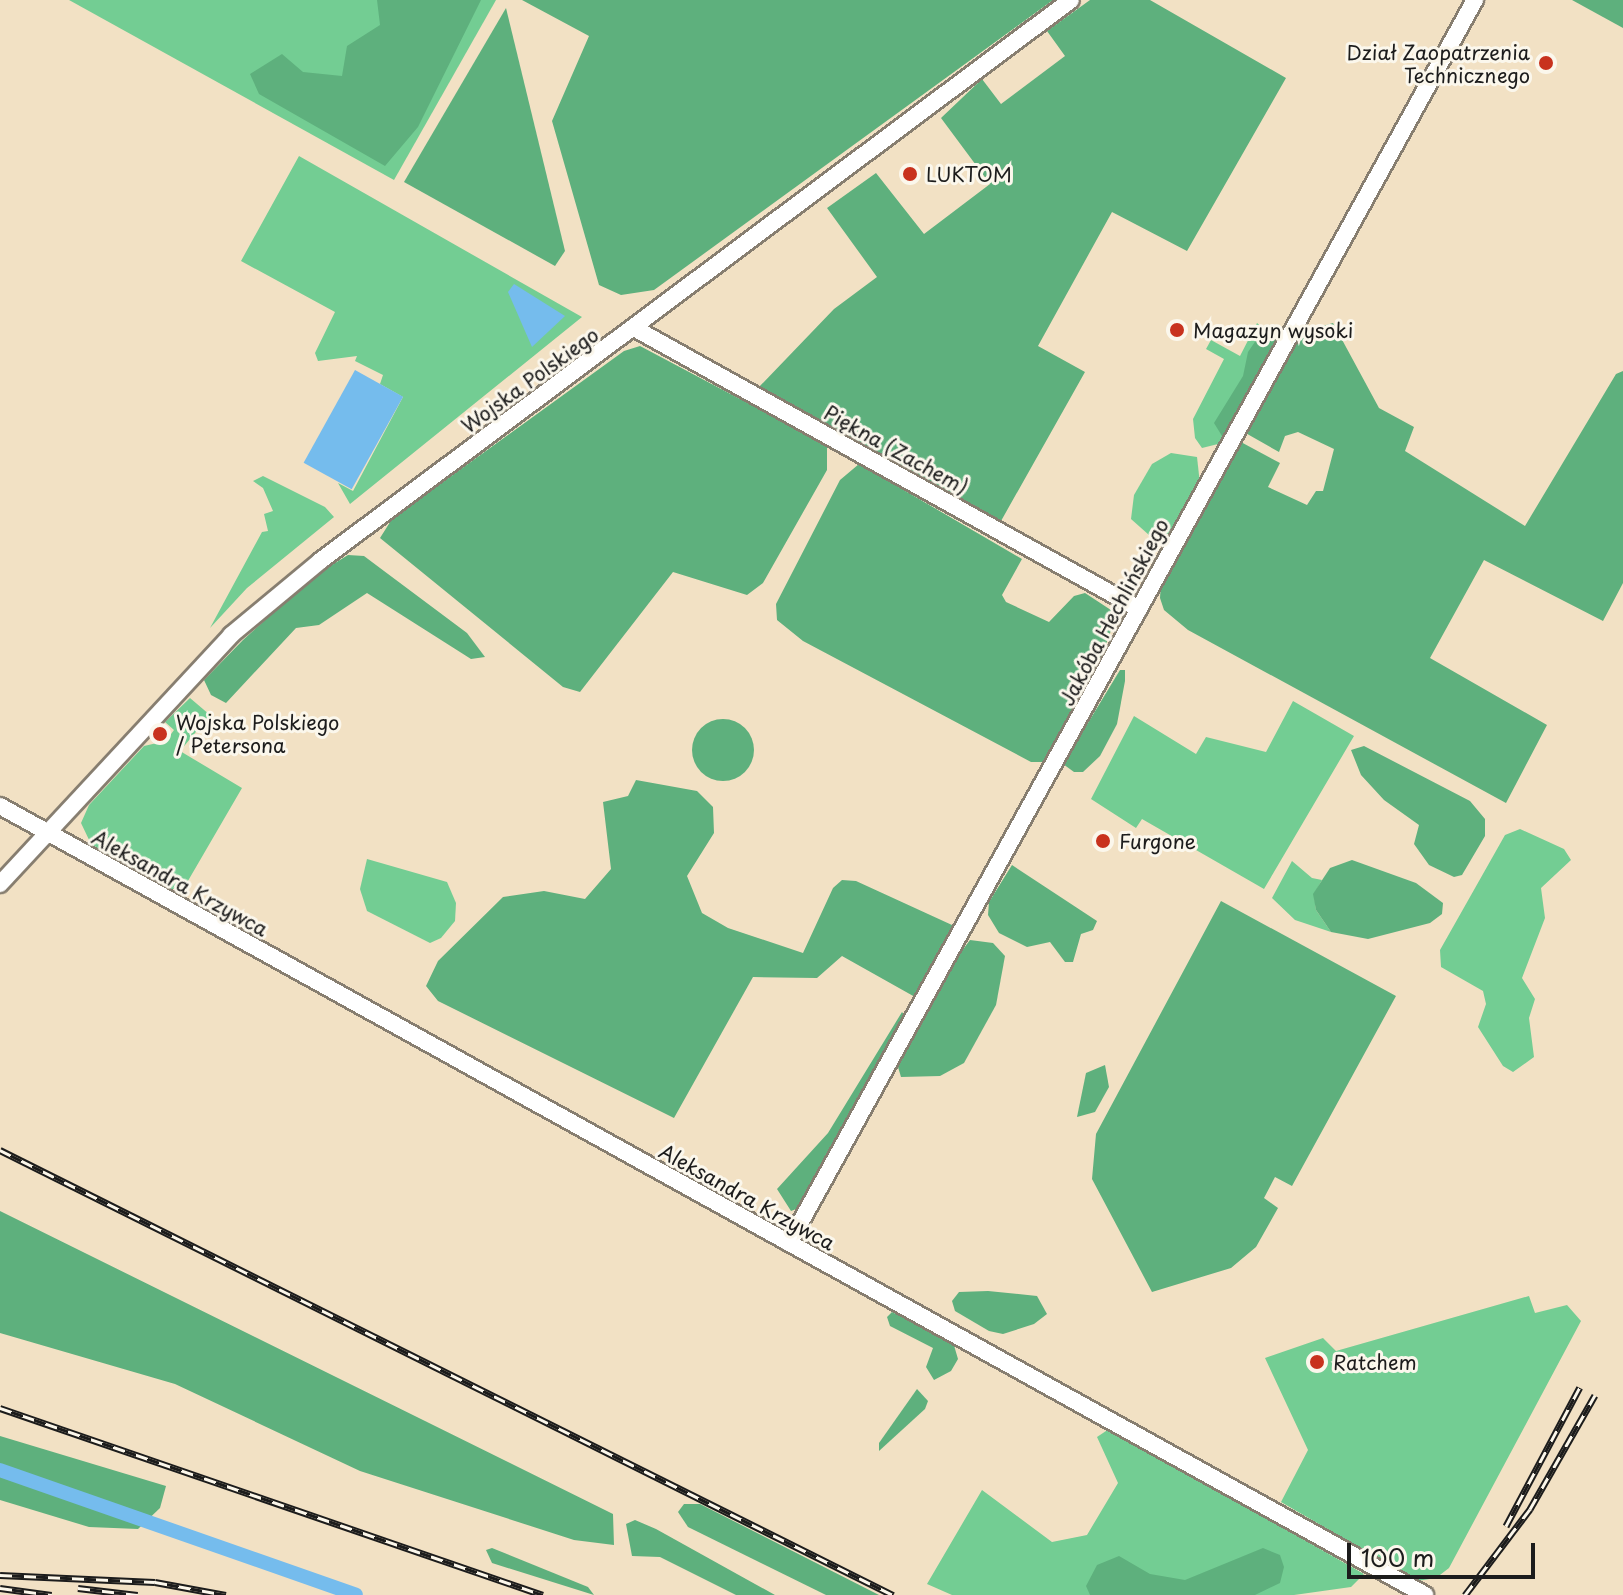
<!DOCTYPE html>
<html>
<head>
<meta charset="utf-8">
<style>
	body { margin:0 }
	#map { position:relative; width:1623px; height:1595px; overflow:hidden; background:#f2e1c4; font-family:"Playpen Sans",sans-serif }
	div>[style] { position:absolute }
	.green>* { inset:0; background:#73cd93 }
	.forest>* { inset:0; background:#5eb07d }
	.round { border-radius:50% }
	.water>* { inset:0; background:#75bced; transform-origin:0 0 }
	.canal>* { height:14px; margin:-7px; padding:0 7px; transform-origin:7px; border-radius:7px; background:#75bced }
	.roads { filter:drop-shadow(2px 0 #877e70) drop-shadow(-2px 0 #877e70) drop-shadow(0 2px #877e70) drop-shadow(0 -2px #877e70) }
	.minor>* { height:16px; margin:-8px; padding:0 8px; transform-origin:8px; border-radius:8px; background:#fff }
	.rail>* { height:7px; margin-top:-3.5px; transform-origin:0; background:repeating-linear-gradient(90deg,#fbf7ec 0 12px,#1c1c1c 0 24px); box-sizing:border-box; border-block:2px solid #1c1c1c }
	.dots>* { width:22px; height:22px; translate:-50% -50%; box-sizing:border-box; border:4px solid #fbf7ec; border-radius:50% }
	span { translate:-50% -50%; white-space:nowrap; text-align:center; line-height:1.15; -webkit-text-stroke:6px #fbf7ec; paint-order:stroke }
	.poi-label { font-size:20px; color:#1c1c1c }
	.right { translate:-100% -50%; text-align:right }
	.left { translate:0 -50%; text-align:left }
	.street-label { font-size:20px; color:#1c1c1c }
	.scale { position:absolute; left:1347px; top:1543px; width:188px; height:36px; box-sizing:border-box; border:4px solid #1c1c1c; border-top:0; padding-left:10px; font-size:24px; line-height:28px; white-space:nowrap; color:#1c1c1c; -webkit-text-stroke:6px #fbf7ec; paint-order:stroke }
</style>
</head>
<body>
<div id="map">
	<div class="green">
		<i style="clip-path:polygon(69px 0,496px 0,394px 180px)"></i>
		<i style="clip-path:polygon(299px 156px,582px 317px,350px 504px,338px 483px,353px 491px,403px 397px,380px 384px,383px 375px,355px 361px,357px 356px,318px 361px,315px 353px,335px 312px,241px 261px)"></i>
		<i style="clip-path:polygon(1257px 323px,1277px 340px,1222px 443px,1202px 448px,1195px 438px,1193px 419px,1224px 359px,1206px 349px,1211px 340px,1240px 356px)"></i>
		<i style="clip-path:polygon(1171px 453px,1197px 457px,1200px 484px,1169px 534px,1149px 535px,1131px 519px,1134px 495px,1152px 464px)"></i>
		<i style="clip-path:polygon(263px 476px,325px 507px,334px 517px,247px 588px,210px 628px,262px 532px,268px 531px,264px 514px,273px 511px,263px 488px,253px 481px)"></i>
		<i style="clip-path:polygon(190px 698px,210px 715px,180px 751px,242px 788px,185px 886px,169px 890px,91px 844px,81px 823px,89px 805px,144px 746px,166px 741px,174px 730px,165px 722px)"></i>
		<i style="clip-path:polygon(1293px 701px,1354px 736px,1264px 889px,1142px 819px,1136px 828px,1091px 799px,1134px 716px,1196px 754px,1206px 737px,1266px 752px)"></i>
		<i style="clip-path:polygon(1520px 829px,1564px 849px,1571px 860px,1541px 888px,1545px 918px,1522px 978px,1535px 999px,1529px 1018px,1534px 1057px,1513px 1072px,1503px 1066px,1478px 1027px,1486px 1004px,1483px 991px,1441px 967px,1440px 950px,1505px 835px)"></i>
		<i style="clip-path:polygon(367px 859px,447px 882px,456px 903px,455px 921px,441px 938px,430px 943px,367px 911px,360px 889px)"></i>
		<i style="clip-path:polygon(1292px 861px,1312px 878px,1322px 880px,1314px 894px,1316px 910px,1331px 932px,1295px 920px,1272px 898px)"></i>
		<i style="clip-path:polygon(1529px 1296px,1535px 1313px,1567px 1305px,1581px 1321px,1449px 1568px,1436px 1578px,1417px 1581px,1281px 1502px,1308px 1450px,1265px 1358px,1323px 1338px,1336px 1351px)"></i>
		<i style="clip-path:polygon(1109px 1429px,1364px 1574px,1351px 1587px,1294px 1595px,952px 1595px,927px 1584px,982px 1490px,1052px 1542px,1087px 1535px,1118px 1483px,1097px 1437px)"></i>
	</div>
	<div class="forest">
		<i style="clip-path:polygon(377px 0,481px 0,418px 127px,385px 166px,259px 94px,250px 74px,282px 54px,303px 72px,342px 76px,347px 46px,380px 25px)"></i>
		<i style="clip-path:polygon(522px 0,1053px 0,654px 290px,621px 295px,599px 285px,552px 121px,589px 36px)"></i>
		<i style="clip-path:polygon(1090px 0,1150px 0,1286px 78px,1187px 251px,1112px 212px,1038px 346px,1085px 372px,1001px 521px,759px 387px,834px 309px,877px 277px,827px 208px,876px 173px,924px 234px,990px 184px,941px 118px,982px 79px,1001px 104px,1065px 56px,1047px 31px)"></i>
		<i style="clip-path:polygon(1572px 0,1623px 0,1623px 28px)"></i>
		<i style="clip-path:polygon(506px 8px,565px 251px,555px 266px,404px 182px)"></i>
		<i style="clip-path:polygon(1333px 323px,1379px 408px,1414px 427px,1405px 451px,1525px 526px,1616px 374px,1623px 371px,1623px 583px,1603px 621px,1484px 560px,1430px 658px,1547px 725px,1506px 803px,1188px 630px,1164px 610px,1160px 598px,1161px 582px,1239px 441px,1280px 463px,1268px 487px,1307px 505px,1316px 491px,1323px 491px,1334px 449px,1298px 432px,1285px 436px,1279px 452px,1242px 431px,1296px 334px)"></i>
		<i style="clip-path:polygon(1263px 330px,1278px 340px,1276px 350px,1227px 438px,1222px 436px,1214px 423px,1243px 376px,1248px 352px)"></i>
		<i style="clip-path:polygon(640px 346px,827px 445px,827px 470px,763px 583px,747px 595px,673px 572px,580px 692px,563px 687px,380px 538px,392px 519px,624px 351px)"></i>
		<i style="clip-path:polygon(859px 464px,1022px 559px,1002px 595px,1006px 602px,1049px 622px,1074px 596px,1085px 593px,1117px 614px,1102px 655px,1045px 762px,1031px 762px,803px 641px,777px 620px,776px 604px,840px 480px)"></i>
		<i style="clip-path:polygon(348px 555px,364px 556px,384px 571px,467px 633px,485px 657px,471px 659px,367px 593px,319px 625px,296px 628px,226px 703px,211px 695px,204px 680px,243px 640px,314px 576px)"></i>
		<i style="clip-path:polygon(1120px 670px,1125px 670px,1125px 681px,1117px 724px,1100px 756px,1083px 772px,1074px 772px,1063px 764px)"></i>
		<i class="round" style="left:692px;top:719px;width:62px;height:62px"></i>
		<i style="clip-path:polygon(1364px 746px,1470px 801px,1485px 819px,1485px 836px,1462px 875px,1454px 877px,1429px 865px,1414px 844px,1419px 825px,1384px 800px,1361px 775px,1351px 750px)"></i>
		<i style="clip-path:polygon(636px 780px,697px 791px,713px 807px,714px 833px,687px 876px,702px 913px,728px 928px,803px 953px,833px 888px,842px 880px,856px 881px,952px 925px,955px 935px,925px 993px,915px 997px,842px 956px,817px 978px,753px 977px,674px 1118px,438px 1001px,426px 986px,438px 961px,503px 897px,544px 891px,585px 899px,611px 869px,603px 802px,628px 796px)"></i>
		<i style="clip-path:polygon(1352px 860px,1416px 883px,1443px 903px,1442px 914px,1430px 923px,1368px 939px,1331px 932px,1316px 910px,1313px 894px,1330px 868px)"></i>
		<i style="clip-path:polygon(1012px 865px,1097px 921px,1093px 930px,1081px 934px,1073px 962px,1065px 962px,1050px 942px,1027px 947px,999px 933px,988px 915px,989px 902px)"></i>
		<i style="clip-path:polygon(1221px 901px,1396px 996px,1292px 1186px,1275px 1177px,1264px 1198px,1278px 1208px,1256px 1247px,1231px 1268px,1152px 1292px,1092px 1179px,1096px 1134px)"></i>
		<i style="clip-path:polygon(970px 940px,993px 943px,1005px 956px,996px 1005px,964px 1063px,940px 1076px,901px 1077px,898px 1067px,952px 964px)"></i>
		<i style="clip-path:polygon(902px 1012px,907px 1019px,804px 1206px,791px 1211px,777px 1189px,828px 1133px)"></i>
		<i style="clip-path:polygon(1105px 1065px,1109px 1087px,1095px 1112px,1077px 1117px,1086px 1073px)"></i>
		<i style="clip-path:polygon(0 1211px,613px 1514px,614px 1545px,574px 1540px,360px 1471px,175px 1384px,0 1333px)"></i>
		<i style="clip-path:polygon(988px 1291px,1037px 1296px,1047px 1314px,1034px 1324px,1003px 1334px,989px 1331px,955px 1311px,952px 1301px,959px 1292px)"></i>
		<i style="clip-path:polygon(892px 1312px,953px 1342px,958px 1359px,951px 1371px,934px 1380px,926px 1367px,933px 1348px,890px 1326px,887px 1317px)"></i>
		<i style="clip-path:polygon(917px 1389px,928px 1401px,925px 1409px,879px 1451px,879px 1443px)"></i>
		<i style="clip-path:polygon(0 1436px,166px 1486px,160px 1508px,138px 1529px,89px 1527px,0 1500px)"></i>
		<i style="clip-path:polygon(684px 1504px,700px 1504px,879px 1595px,826px 1595px,688px 1527px,678px 1512px)"></i>
		<i style="clip-path:polygon(635px 1520px,656px 1529px,775px 1595px,736px 1595px,660px 1557px,632px 1556px,626px 1524px)"></i>
		<i style="clip-path:polygon(492px 1548px,588px 1587px,594px 1595px,492px 1563px,486px 1550px)"></i>
		<i style="clip-path:polygon(1263px 1548px,1280px 1555px,1284px 1567px,1280px 1583px,1255px 1595px,1090px 1595px,1086px 1586px,1097px 1565px,1119px 1556px,1150px 1574px,1185px 1580px)"></i>
	</div>
	<div class="water">
		<i style="clip-path:polygon(514px 284px,565px 316px,532px 347px,508px 292px)"></i>
		<i style="left:355px;top:370px;width:55px;height:106px;rotate:29deg"></i>
	</div>
	<div class="canal">
		<i style="left:0;top:1470px;width:377px;rotate:19.3deg"></i>
	</div>
	<div class="roads">
		<div class="minor">
			<i style="left:634px;top:328px;width:578px;rotate:29.09deg"></i>
			<i style="left:0;top:806px;width:1629px;rotate:28.97deg"></i>
			<i style="left:0;top:884px;width:340px;rotate:-47.1deg"></i>
			<i style="left:231px;top:635px;width:116px;rotate:-39.7deg"></i>
			<i style="left:320px;top:561px;width:937px;rotate:-36.76deg"></i>
			<i style="left:789px;top:1243px;width:1420px;rotate:-61.11deg"></i>
		</div>
	</div>
	<div class="rail">
		<i style="left:0;top:1150px;width:998px;rotate:26.49deg"></i>
		<i style="left:0;top:1408px;width:574px;rotate:19deg"></i>
		<i style="left:1506px;top:1526px;width:157px;rotate:-62deg"></i>
		<i style="left:0;top:1575px;width:155px;rotate:2.6deg"></i>
		<i style="left:155px;top:1582px;width:72px;rotate:10.4deg"></i>
		<i style="left:0;top:1588px;width:52px;rotate:7.7deg"></i>
		<i style="left:78px;top:1588px;width:60px;rotate:6.7deg"></i>
		<i style="left:1465px;top:1595px;width:108px;rotate:-52.9deg"></i>
		<i style="left:1530px;top:1509px;width:131px;rotate:-60.3deg"></i>
	</div>
	<div class="dots">
		<i style="left:1546px;top:63px;background:#c8321e"></i>
		<i style="left:910px;top:174px;background:#c8321e"></i>
		<i style="left:1177px;top:330px;background:#c8321e"></i>
		<i style="left:160px;top:734px;background:#c8321e"></i>
		<i style="left:1103px;top:841px;background:#c8321e"></i>
		<i style="left:1317px;top:1362px;background:#c8321e"></i>
	</div>
	<div class="poi-label">
		<span class="right" style="left:1530px;top:64px">Dział Zaopatrzenia<br>Technicznego</span>
		<span class="left" style="left:926px;top:174px">LUKTOM</span>
		<span class="left" style="left:1193px;top:330px">Magazyn wysoki</span>
		<span class="left" style="left:176px;top:734px">Wojska Polskiego<br>/ Petersona</span>
		<span class="left" style="left:1119px;top:841px">Furgone</span>
		<span class="left" style="left:1333px;top:1362px">Ratchem</span>
	</div>
	<div class="street-label">
		<span style="left:530px;top:380px;rotate:-36deg">Wojska Polskiego</span>
		<span style="left:896px;top:450px;rotate:29deg">Piękna (Zachem)</span>
		<span style="left:1114px;top:612px;rotate:-62deg">Jakóba Hechlińskiego</span>
		<span style="left:180px;top:883px;rotate:29deg">Aleksandra Krzywca</span>
		<span style="left:747px;top:1197px;rotate:29deg">Aleksandra Krzywca</span>
	</div>
	<div class="scale">100 m</div>
</div>
</body>
</html>
